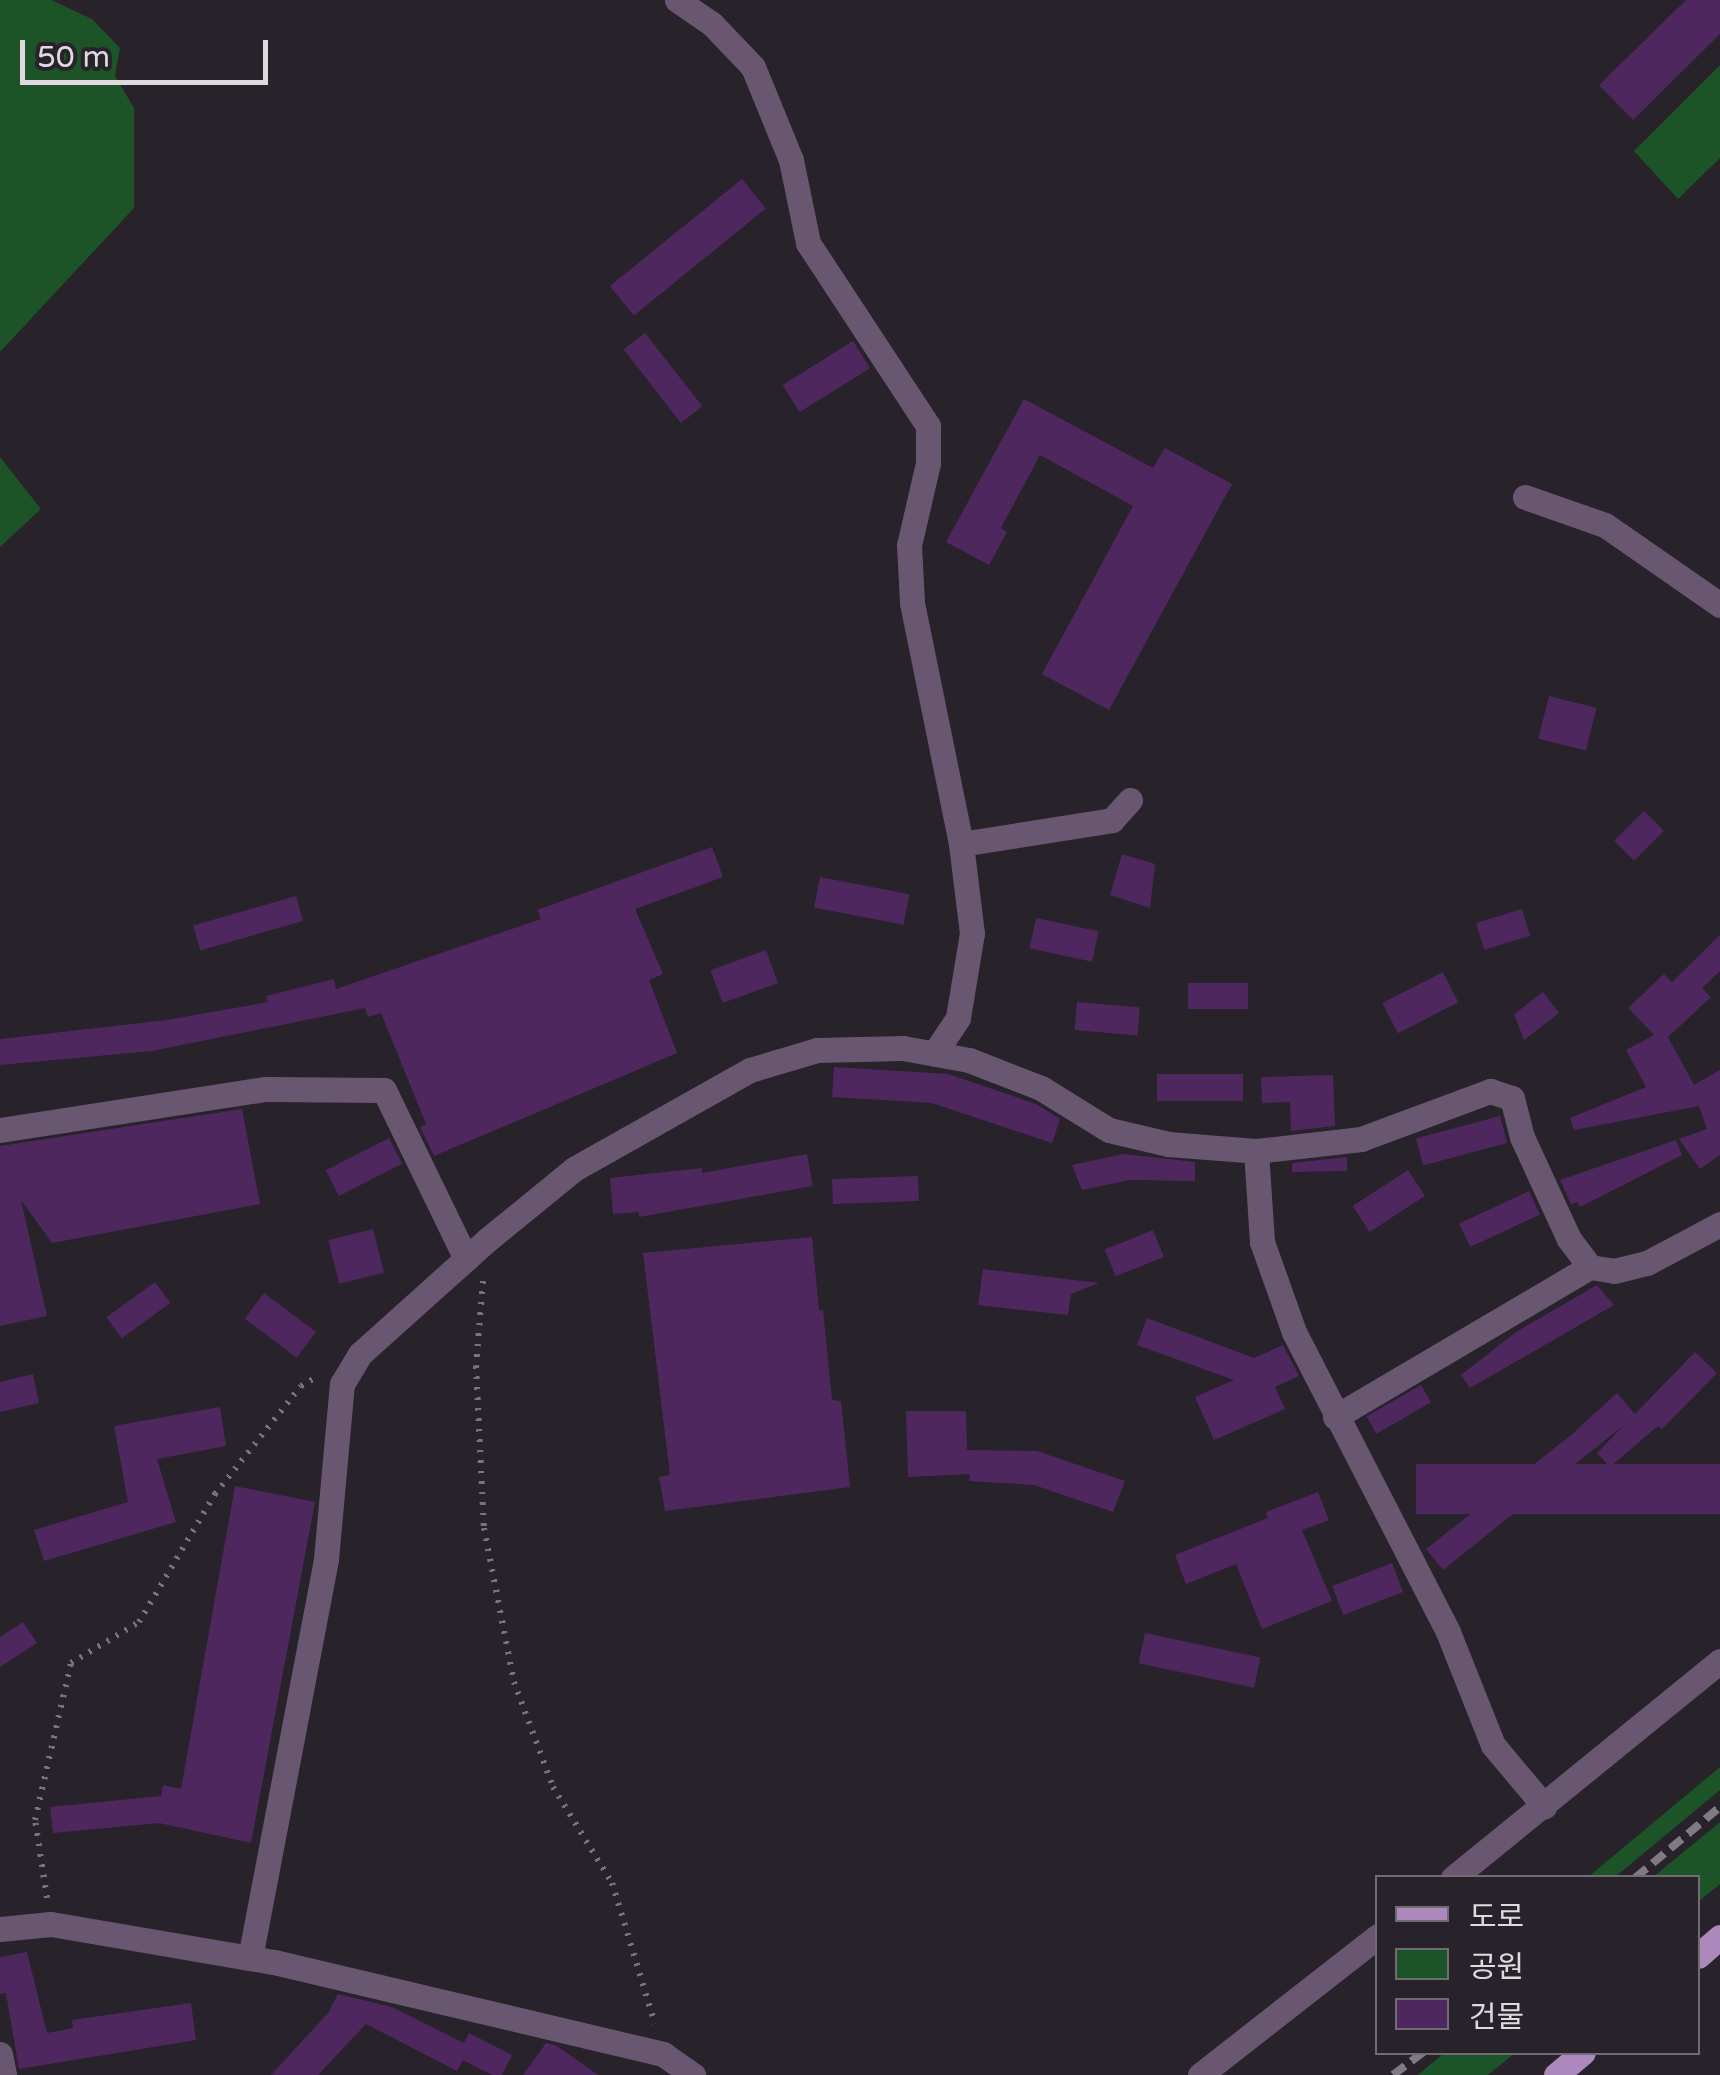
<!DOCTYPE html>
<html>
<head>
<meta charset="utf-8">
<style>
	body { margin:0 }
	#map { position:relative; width:1720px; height:2075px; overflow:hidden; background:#28222b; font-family:"Varela Round","Noto Sans KR",sans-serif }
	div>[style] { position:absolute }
	.green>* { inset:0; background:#1c5327 }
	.building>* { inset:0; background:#4f275f; transform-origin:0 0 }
	.path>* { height:6px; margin-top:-3px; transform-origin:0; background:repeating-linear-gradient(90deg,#79747c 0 2.5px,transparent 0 10.5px) }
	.minor>* { height:25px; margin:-12.5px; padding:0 12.5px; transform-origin:12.5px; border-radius:12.5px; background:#695771 }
	.major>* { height:25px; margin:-12.5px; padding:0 12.5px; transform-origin:12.5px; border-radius:12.5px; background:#ad88bd }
	.rail>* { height:8px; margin-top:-4px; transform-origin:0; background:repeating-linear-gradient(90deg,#807b82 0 15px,transparent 0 23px) }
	span { translate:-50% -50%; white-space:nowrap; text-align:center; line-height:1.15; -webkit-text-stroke:10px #28222b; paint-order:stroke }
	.legend { position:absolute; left:1375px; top:1875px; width:325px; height:180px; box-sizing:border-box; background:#28222b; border:2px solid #716c73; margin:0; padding:12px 18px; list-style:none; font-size:30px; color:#dedae0 }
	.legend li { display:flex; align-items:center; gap:20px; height:50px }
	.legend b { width:50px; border:2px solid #716c73 }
	.scale { position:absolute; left:20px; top:40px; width:248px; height:45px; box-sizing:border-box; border:5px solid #dedae0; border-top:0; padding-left:12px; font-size:30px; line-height:35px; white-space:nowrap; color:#dedae0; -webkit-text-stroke:8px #28222b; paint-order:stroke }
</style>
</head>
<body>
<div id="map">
	<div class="green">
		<i style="clip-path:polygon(0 0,51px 0,92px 19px,120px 48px,115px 76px,134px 108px,134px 208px,0 352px)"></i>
		<i style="clip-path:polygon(1720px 65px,1720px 158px,1678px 199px,1634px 151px)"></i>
		<i style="clip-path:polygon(0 457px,41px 509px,0 547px)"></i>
		<i style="clip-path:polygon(1720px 1767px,1720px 1790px,1615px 1877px,1588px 1877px)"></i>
		<i style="clip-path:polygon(1720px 1822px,1720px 1884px,1698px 1902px,1698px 1878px,1653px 1877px)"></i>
		<i style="clip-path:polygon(1444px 2053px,1444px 2052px,1515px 2053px,1488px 2075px,1418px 2075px)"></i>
	</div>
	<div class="building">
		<i style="clip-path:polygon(1686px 0,1720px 0,1720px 34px,1633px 120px,1599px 85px)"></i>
		<i style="left:742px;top:179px;width:38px;height:170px;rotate:51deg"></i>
		<i style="left:645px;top:333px;width:93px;height:27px;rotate:52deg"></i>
		<i style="left:853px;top:341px;width:32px;height:83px;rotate:58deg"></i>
		<i style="clip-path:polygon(1024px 399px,1153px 468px,1165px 448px,1232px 484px,1109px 710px,1042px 674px,1133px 506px,1040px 455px,1001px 528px,1007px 532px,989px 565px,946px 542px)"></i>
		<i style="left:1549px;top:696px;width:49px;height:44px;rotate:14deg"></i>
		<i style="left:1644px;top:811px;width:28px;height:42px;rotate:45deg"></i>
		<i style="clip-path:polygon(712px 847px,723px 877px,635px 909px,663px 974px,649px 980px,677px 1053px,434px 1156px,420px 1127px,426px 1124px,381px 1013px,368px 1017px,365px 1008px,152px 1051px,0 1065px,0 1039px,167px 1020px,268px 1002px,266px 996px,334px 979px,336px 989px,541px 919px,537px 910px)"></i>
		<i style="clip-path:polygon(1122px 854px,1155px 864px,1150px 908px,1110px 895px)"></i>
		<i style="left:820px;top:877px;width:91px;height:31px;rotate:11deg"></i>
		<i style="left:296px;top:896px;width:26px;height:107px;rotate:74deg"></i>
		<i style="left:1522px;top:909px;width:28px;height:48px;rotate:73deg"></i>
		<i style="left:1036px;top:918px;width:64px;height:31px;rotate:12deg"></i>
		<i style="clip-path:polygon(1720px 935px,1720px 971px,1702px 988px,1711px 997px,1668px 1037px,1694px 1085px,1720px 1070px,1720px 1155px,1700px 1169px,1679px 1139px,1707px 1129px,1699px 1106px,1574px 1130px,1570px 1118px,1646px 1087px,1626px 1050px,1654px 1035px,1628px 1008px,1664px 974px,1672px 982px)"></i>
		<i style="left:766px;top:950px;width:35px;height:59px;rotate:70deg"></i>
		<i style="left:1443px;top:972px;width:34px;height:68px;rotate:63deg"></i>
		<i style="left:1188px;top:983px;width:60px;height:26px"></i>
		<i style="clip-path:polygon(1543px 992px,1559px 1013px,1524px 1040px,1514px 1014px)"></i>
		<i style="left:1077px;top:1002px;width:63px;height:28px;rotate:5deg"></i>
		<i style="clip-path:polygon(834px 1067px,948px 1074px,1036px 1104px,1060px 1119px,1052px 1143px,932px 1103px,832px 1097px)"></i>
		<i style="left:1157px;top:1074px;width:86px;height:27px"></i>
		<i style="clip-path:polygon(1333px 1075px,1335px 1126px,1291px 1131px,1290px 1102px,1262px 1103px,1261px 1077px)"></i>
		<i style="clip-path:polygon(242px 1109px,260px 1204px,52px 1243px,21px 1200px,47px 1316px,0 1326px,0 1146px)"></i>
		<i style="left:1500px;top:1116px;width:28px;height:87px;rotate:75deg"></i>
		<i style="left:389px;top:1138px;width:29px;height:71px;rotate:63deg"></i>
		<i style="clip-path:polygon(1676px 1140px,1682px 1155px,1580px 1207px,1577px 1202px,1571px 1204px,1560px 1180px)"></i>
		<i style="clip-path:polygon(807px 1154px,813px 1186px,639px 1217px,639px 1212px,613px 1214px,610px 1178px,702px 1168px,702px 1173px)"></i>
		<i style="clip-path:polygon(1124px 1154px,1195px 1162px,1195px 1181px,1130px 1180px,1082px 1190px,1072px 1165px)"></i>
		<i style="clip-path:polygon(1347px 1157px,1347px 1171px,1292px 1172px,1292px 1163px)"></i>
		<i style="left:1408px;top:1170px;width:31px;height:66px;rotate:57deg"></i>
		<i style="left:918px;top:1176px;width:25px;height:86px;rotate:88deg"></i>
		<i style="left:1529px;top:1191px;width:26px;height:77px;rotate:65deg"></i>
		<i style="left:373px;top:1229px;width:45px;height:46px;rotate:76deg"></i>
		<i style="left:1153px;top:1230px;width:29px;height:52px;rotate:68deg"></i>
		<i style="clip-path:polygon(812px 1237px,819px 1310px,823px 1310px,832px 1400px,841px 1401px,850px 1487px,665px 1511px,659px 1477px,670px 1475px,643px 1253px)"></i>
		<i style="clip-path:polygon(983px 1269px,1099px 1283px,1071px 1294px,1068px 1315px,978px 1305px)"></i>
		<i style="left:155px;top:1282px;width:26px;height:60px;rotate:54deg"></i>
		<i style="clip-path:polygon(1597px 1285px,1614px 1305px,1470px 1388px,1461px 1375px,1516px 1332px)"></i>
		<i style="left:264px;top:1293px;width:65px;height:32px;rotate:37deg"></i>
		<i style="clip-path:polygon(1147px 1318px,1254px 1358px,1283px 1345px,1299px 1376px,1275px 1387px,1285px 1409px,1214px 1440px,1195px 1397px,1234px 1380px,1137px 1345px)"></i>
		<i style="clip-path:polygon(1695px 1352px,1717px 1373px,1662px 1429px,1658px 1426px,1610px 1467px,1597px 1453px,1624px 1425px,1443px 1570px,1426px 1549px,1570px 1436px,1617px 1393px,1635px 1414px)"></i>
		<i style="clip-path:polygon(33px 1374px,39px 1403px,0 1412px,0 1382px)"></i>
		<i style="left:1421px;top:1385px;width:20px;height:63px;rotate:60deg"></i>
		<i style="clip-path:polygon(220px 1407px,226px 1446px,157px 1459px,176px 1522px,44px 1561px,34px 1530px,128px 1502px,114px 1426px)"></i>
		<i style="clip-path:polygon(906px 1411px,966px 1411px,967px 1450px,1037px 1451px,1125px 1481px,1113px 1512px,1034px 1485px,969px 1481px,970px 1474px,908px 1477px)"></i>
		<i style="left:1720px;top:1464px;width:50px;height:304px;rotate:90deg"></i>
		<i style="clip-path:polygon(235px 1486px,315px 1502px,251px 1843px,159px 1823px,53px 1833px,50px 1807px,161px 1796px,163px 1785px,181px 1789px)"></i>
		<i style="clip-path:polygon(1318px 1492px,1329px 1520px,1302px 1530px,1332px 1601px,1262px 1629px,1236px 1564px,1186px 1584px,1175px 1555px,1268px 1518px,1266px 1512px)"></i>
		<i style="left:1392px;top:1563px;width:31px;height:64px;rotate:69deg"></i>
		<i style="clip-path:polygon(23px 1622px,37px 1643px,0 1667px,0 1637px)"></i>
		<i style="left:1145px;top:1633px;width:118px;height:31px;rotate:12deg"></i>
		<i style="clip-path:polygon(27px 1952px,47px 2033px,73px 2028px,72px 2020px,191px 2003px,196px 2040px,19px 2069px,6px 1993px,0 1994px,0 1957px)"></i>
		<i style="clip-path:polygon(338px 1994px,392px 2007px,464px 2043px,469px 2033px,512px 2055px,502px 2075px,492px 2075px,463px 2060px,457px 2071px,366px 2024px,318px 2075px,271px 2075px,328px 2013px)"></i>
		<i style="clip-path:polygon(546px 2043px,557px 2046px,598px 2075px,523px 2075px)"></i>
	</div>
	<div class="path">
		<i style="left:483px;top:1281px;width:85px;rotate:94.7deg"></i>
		<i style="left:476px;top:1366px;width:162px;rotate:87.2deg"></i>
		<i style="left:484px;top:1528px;width:157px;rotate:79deg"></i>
		<i style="left:514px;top:1682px;width:112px;rotate:69.6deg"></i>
		<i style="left:553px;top:1787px;width:113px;rotate:58.4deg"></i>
		<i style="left:612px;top:1883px;width:147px;rotate:73deg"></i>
		<i style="left:47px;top:1898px;width:79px;rotate:-98.7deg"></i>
		<i style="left:35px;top:1820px;width:161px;rotate:-77.1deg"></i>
		<i style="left:71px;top:1663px;width:79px;rotate:-31.1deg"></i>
		<i style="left:139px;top:1622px;width:149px;rotate:-59.3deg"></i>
		<i style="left:215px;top:1494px;width:138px;rotate:-51.5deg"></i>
		<i style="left:301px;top:1386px;width:16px;rotate:-30deg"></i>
	</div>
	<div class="minor">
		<i style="left:677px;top:0;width:42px;rotate:34.4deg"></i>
		<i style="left:712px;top:24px;width:59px;rotate:46.4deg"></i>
		<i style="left:753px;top:67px;width:100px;rotate:67.8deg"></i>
		<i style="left:791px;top:160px;width:85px;rotate:78.4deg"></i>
		<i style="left:808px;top:243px;width:219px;rotate:56.7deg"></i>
		<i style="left:928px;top:426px;width:37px;rotate:90deg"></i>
		<i style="left:928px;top:463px;width:84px;rotate:103deg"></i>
		<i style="left:909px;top:545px;width:58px;rotate:87deg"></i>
		<i style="left:912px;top:603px;width:246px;rotate:78.5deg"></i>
		<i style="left:961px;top:844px;width:90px;rotate:83deg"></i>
		<i style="left:972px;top:933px;width:86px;rotate:99.4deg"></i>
		<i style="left:958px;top:1018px;width:43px;rotate:123.7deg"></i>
		<i style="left:1525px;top:497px;width:85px;rotate:19.3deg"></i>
		<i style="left:1605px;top:525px;width:140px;rotate:34.8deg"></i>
		<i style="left:961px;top:844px;width:153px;rotate:-9deg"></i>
		<i style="left:1112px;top:820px;width:27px;rotate:-48deg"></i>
		<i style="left:0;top:1130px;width:269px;rotate:-8.8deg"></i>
		<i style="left:266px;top:1089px;width:118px;rotate:0.5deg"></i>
		<i style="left:384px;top:1090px;width:188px;rotate:64.1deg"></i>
		<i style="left:1256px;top:1151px;width:91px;rotate:86.2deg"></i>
		<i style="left:1262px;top:1242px;width:96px;rotate:70.4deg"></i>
		<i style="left:1294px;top:1332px;width:337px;rotate:62.8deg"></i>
		<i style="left:1448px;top:1632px;width:122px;rotate:68.3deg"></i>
		<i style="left:1493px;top:1745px;width:80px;rotate:50.1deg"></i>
		<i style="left:1335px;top:1417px;width:296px;rotate:-30.5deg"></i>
		<i style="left:1453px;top:1878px;width:344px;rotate:-39.1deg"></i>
		<i style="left:0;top:1929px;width:51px;rotate:-5.6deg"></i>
		<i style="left:51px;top:1924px;width:226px;rotate:9.7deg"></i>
		<i style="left:274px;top:1962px;width:400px;rotate:13.3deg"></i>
		<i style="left:663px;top:2054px;width:37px;rotate:35deg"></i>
		<i style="left:250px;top:1958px;width:406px;rotate:-79.2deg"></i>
		<i style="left:326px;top:1559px;width:176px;rotate:-84.8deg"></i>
		<i style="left:342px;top:1384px;width:35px;rotate:-59deg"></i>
		<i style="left:360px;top:1354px;width:171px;rotate:-41.9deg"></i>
		<i style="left:487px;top:1240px;width:112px;rotate:-39.2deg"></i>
		<i style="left:574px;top:1169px;width:202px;rotate:-29.4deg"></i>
		<i style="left:750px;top:1070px;width:70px;rotate:-16.6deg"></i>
		<i style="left:817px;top:1050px;width:86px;rotate:-1.3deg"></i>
		<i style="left:903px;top:1048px;width:67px;rotate:10.3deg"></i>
		<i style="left:969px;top:1060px;width:77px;rotate:21.3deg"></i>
		<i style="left:1041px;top:1088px;width:80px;rotate:31.7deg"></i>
		<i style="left:1109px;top:1130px;width:61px;rotate:13.3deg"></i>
		<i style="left:1168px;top:1144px;width:88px;rotate:4.5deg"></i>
		<i style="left:1256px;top:1151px;width:106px;rotate:-6.5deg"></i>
		<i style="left:1361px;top:1139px;width:138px;rotate:-20.4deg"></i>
		<i style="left:1490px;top:1091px;width:23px;rotate:18deg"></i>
		<i style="left:1512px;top:1098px;width:40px;rotate:75.6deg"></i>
		<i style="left:1522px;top:1137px;width:112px;rotate:65.3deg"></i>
		<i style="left:1569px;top:1239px;width:35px;rotate:53deg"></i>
		<i style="left:1590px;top:1267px;width:24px;rotate:9deg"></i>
		<i style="left:1614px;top:1271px;width:34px;rotate:-14deg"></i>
		<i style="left:1647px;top:1263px;width:83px;rotate:-28.1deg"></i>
		<i style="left:0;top:2054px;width:21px;rotate:79deg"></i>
		<i style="left:1200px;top:2075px;width:226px;rotate:-38deg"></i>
	</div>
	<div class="major">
		<i style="left:1698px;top:1956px;width:29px;rotate:-41deg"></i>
		<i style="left:1556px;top:2075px;width:35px;rotate:-40deg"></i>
	</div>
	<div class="rail">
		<i style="left:1635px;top:1878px;width:111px;rotate:-39.9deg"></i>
		<i style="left:1393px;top:2075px;width:38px;rotate:-37deg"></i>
	</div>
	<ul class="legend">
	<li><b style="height:12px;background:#ad88bd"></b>도로</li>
	<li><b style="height:28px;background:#1c5327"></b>공원</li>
	<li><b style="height:28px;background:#4f275f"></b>건물</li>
	</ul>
	<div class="scale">50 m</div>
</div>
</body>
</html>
